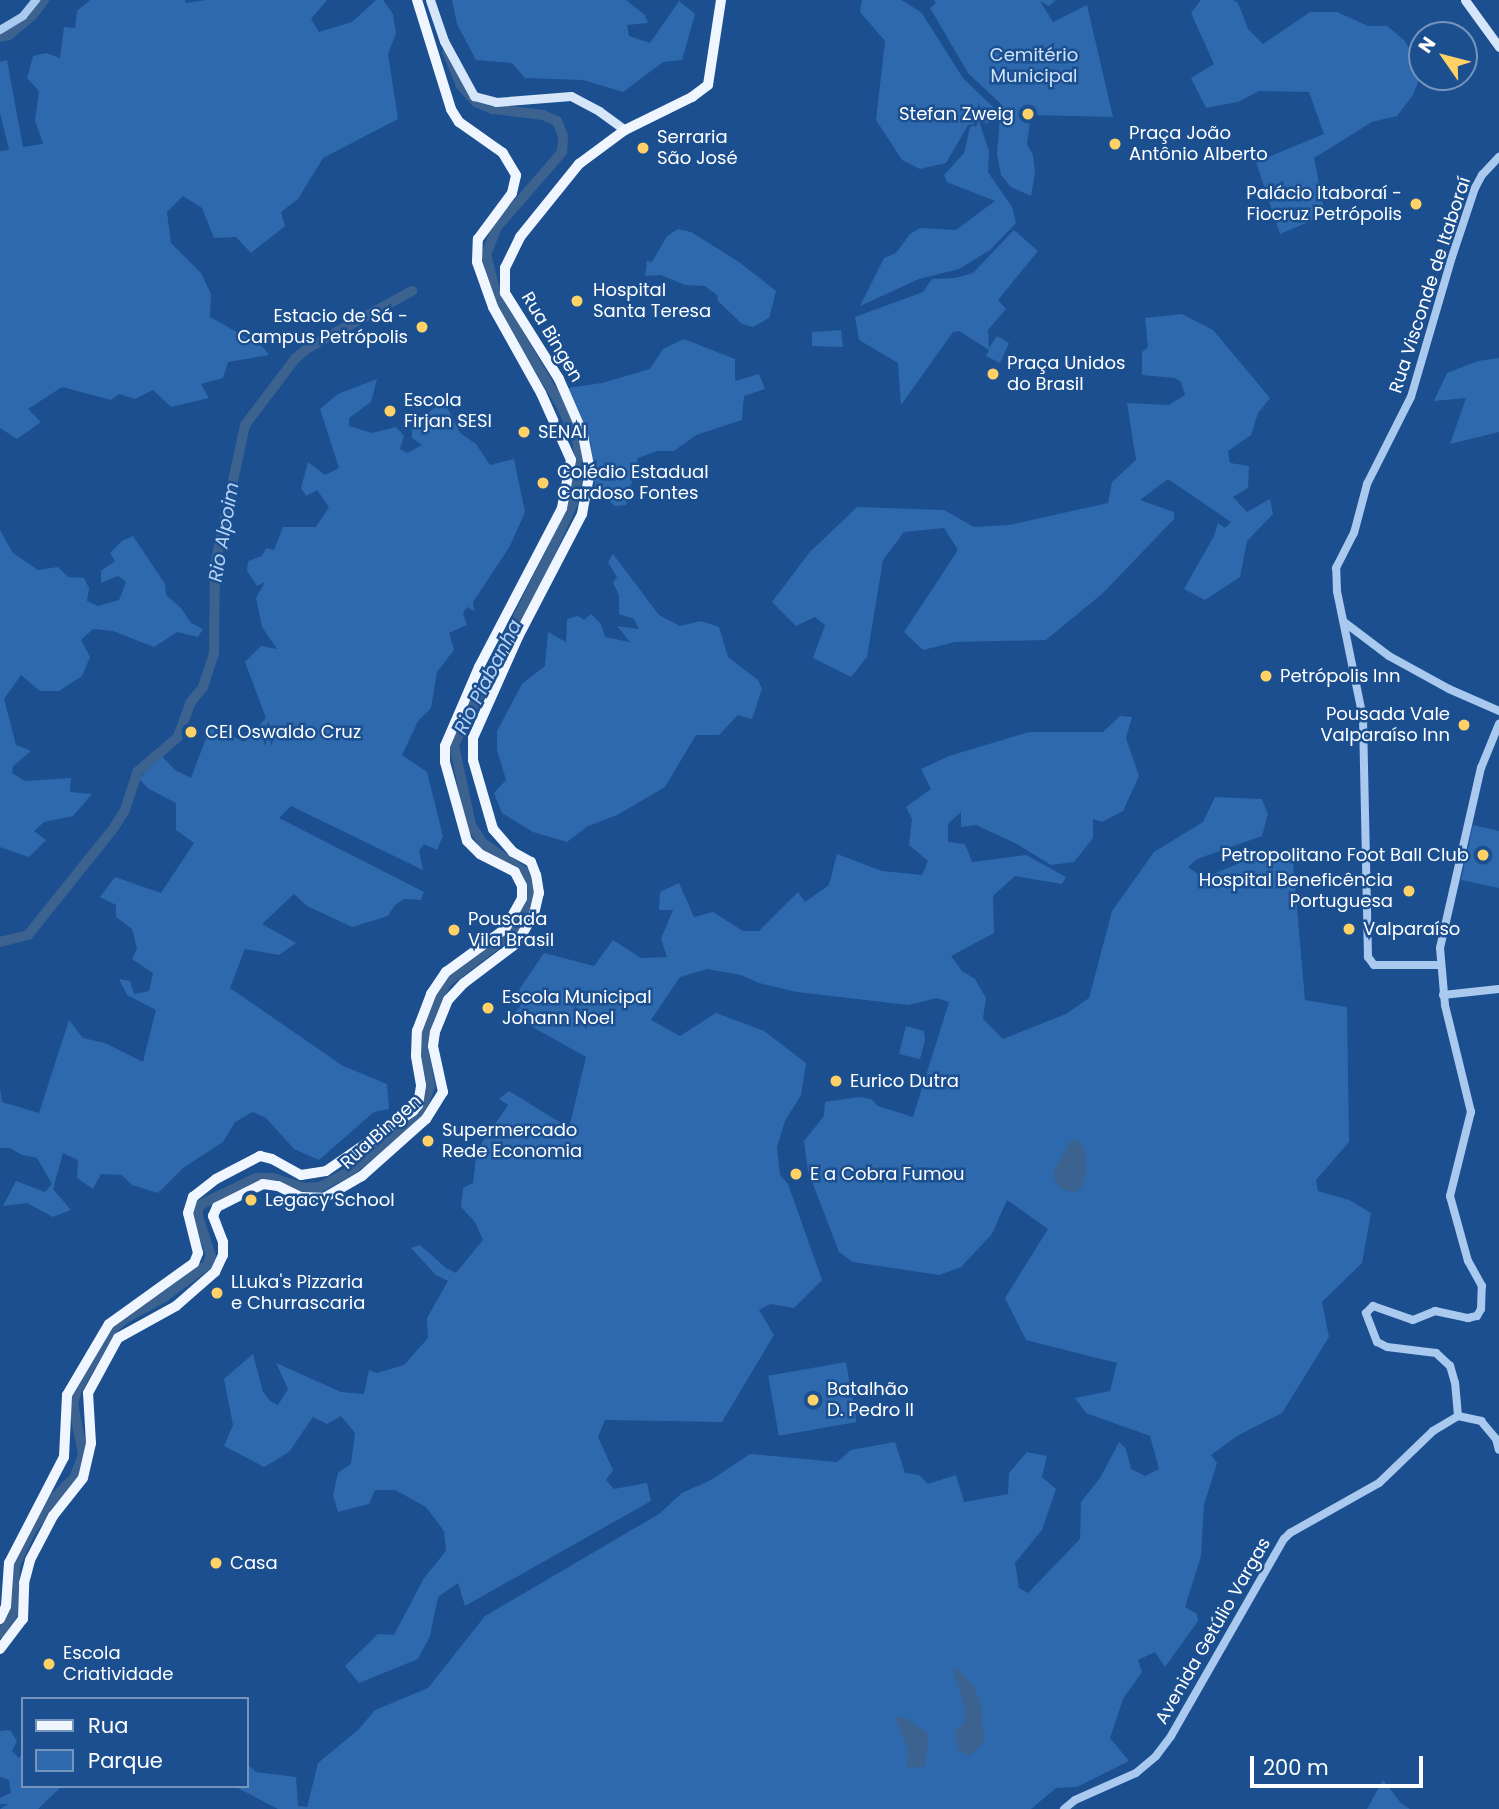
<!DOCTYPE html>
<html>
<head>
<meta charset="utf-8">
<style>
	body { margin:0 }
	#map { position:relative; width:1499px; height:1809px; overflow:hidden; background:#1b4f8f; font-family:Poppins,sans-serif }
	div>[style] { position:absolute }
	.green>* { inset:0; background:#2e69ad; transform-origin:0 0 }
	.water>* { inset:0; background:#3c6290 }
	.river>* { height:10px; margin:-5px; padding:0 5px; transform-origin:5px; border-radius:5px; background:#3c6290 }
	.tertiary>* { height:8px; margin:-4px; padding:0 4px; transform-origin:4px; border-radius:4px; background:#a9c9ee }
	.secondary>* { height:9px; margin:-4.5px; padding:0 4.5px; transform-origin:4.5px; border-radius:4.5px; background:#d6e6fa }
	.primary>* { height:10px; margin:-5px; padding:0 5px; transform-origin:5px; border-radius:5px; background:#f0f6ff }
	.dots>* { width:19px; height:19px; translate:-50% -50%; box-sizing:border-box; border:4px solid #1b4f8f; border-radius:50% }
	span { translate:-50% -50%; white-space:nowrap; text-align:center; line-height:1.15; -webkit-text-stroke:5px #1b4f8f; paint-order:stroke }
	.park-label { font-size:18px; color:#cfe3fa }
	.poi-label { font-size:18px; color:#fff }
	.right { translate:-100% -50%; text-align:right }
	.left { translate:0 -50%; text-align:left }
	.street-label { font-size:18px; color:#fff }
	.water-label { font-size:19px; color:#b5d3f5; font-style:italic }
	.legend { position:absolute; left:21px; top:1697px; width:228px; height:91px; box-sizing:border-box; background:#1b4f8f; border:2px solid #7695bc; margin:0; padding:9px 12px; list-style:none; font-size:21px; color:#fff }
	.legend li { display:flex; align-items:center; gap:14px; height:35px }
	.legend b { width:35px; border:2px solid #7695bc }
	.north { position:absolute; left:1408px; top:21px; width:70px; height:70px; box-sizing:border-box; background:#1b4f8f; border:2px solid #7695bc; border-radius:50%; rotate:305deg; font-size:19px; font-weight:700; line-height:28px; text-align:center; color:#fff }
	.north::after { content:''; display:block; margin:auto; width:24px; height:32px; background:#ffd166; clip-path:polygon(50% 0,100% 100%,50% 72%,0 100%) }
	.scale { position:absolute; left:1250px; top:1756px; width:173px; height:32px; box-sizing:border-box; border:4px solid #fff; border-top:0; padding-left:9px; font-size:21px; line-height:24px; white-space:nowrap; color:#fff; -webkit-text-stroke:5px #1b4f8f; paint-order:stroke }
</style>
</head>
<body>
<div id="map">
	<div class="green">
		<i style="clip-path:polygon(90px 0,185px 0,186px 3px,206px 0,327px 0,311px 19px,319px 32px,352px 22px,376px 0,383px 0,393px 14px,396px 34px,388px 54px,398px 119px,323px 158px,298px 199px,281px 212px,285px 226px,251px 253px,236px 237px,214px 238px,202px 208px,183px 196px,167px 212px,171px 243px,201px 273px,211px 294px,210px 317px,262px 346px,269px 355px,228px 362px,223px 378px,201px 384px,209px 398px,171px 407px,153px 390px,135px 399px,119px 394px,111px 400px,62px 387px,28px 409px,41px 422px,17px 439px,0 428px,0 151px,9px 150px,0 113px,0 62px,7px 60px,23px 147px,43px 144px,35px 120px,39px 91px,27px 78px,33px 56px,46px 53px,60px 58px,64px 27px,75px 28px,77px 11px)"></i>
		<i style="clip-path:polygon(452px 0,626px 0,645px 15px,648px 23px,627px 25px,629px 36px,650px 43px,679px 1px,695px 14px,682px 60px,663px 62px,623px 92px,583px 80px,525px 78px,512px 63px,476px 60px,457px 24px)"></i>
		<i style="clip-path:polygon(862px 0,901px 0,921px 12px,963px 78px,994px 108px,992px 122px,968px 125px,946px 163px,920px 169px,902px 160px,876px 120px,885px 41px,860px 12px)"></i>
		<i style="clip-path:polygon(934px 0,1056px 0,1049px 6px,1040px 1px,1053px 22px,1087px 5px,1113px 117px,1031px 115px,1027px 144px,1033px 155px,1035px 173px,1031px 196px,1011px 187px,1001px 175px,997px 154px,1001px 104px,968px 73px,930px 8px,936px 3px)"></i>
		<i style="clip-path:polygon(1201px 0,1233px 0,1238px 3px,1248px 29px,1263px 44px,1310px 12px,1337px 12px,1368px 26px,1387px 26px,1404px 40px,1416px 60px,1422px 72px,1413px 95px,1397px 116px,1372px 122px,1314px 158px,1325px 215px,1280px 234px,1256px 162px,1324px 134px,1309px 92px,1259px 91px,1238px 102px,1206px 108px,1191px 78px,1214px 64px,1191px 13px)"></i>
		<i style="clip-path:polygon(980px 124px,989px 151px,988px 172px,1012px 207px,1016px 223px,990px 250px,959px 269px,919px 279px,860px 306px,884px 258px,896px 253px,910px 234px,920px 228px,956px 230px,995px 201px,947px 182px,944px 175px,964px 153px,970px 127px)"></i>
		<i style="clip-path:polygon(678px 229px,691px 232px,739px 262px,776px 291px,769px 318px,753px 327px,742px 324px,718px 301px,717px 295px,705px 286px,685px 285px,661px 275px,645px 276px,647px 261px,652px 262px,667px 236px)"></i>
		<i style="clip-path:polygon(1014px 230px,1038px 251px,998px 300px,1006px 309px,988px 330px,989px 348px,997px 336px,1009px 343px,1000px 363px,986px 356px,989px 350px,959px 331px,953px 332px,901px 405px,898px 363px,859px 340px,855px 317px,923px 292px,932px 279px,955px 278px,973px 273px)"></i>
		<i style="clip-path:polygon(1182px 314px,1213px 330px,1270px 398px,1258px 413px,1251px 435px,1228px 451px,1230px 463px,1249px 466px,1248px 488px,1233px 497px,1247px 512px,1270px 499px,1273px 514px,1247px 541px,1240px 577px,1205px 600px,1184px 589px,1214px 536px,1218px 523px,1225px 528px,1231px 522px,1168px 479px,1140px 500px,1174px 512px,1174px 519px,1103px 593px,1046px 640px,955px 642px,923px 650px,904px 632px,958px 550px,944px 528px,904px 532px,883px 560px,867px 657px,851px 677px,813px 658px,825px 625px,815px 617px,796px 626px,772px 602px,809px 553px,857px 507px,944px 510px,974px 527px,1009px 525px,1108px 503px,1112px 482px,1136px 460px,1127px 403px,1169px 405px,1185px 395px,1181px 382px,1175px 378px,1142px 375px,1142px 352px,1148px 347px,1145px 318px)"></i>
		<i style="clip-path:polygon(841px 330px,843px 347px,812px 346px,812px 332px)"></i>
		<i style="clip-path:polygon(684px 339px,735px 359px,735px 381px,759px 374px,765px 389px,744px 396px,742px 420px,696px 435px,674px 451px,657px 451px,638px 458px,626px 505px,615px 506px,595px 489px,591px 444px,568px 388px,602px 383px,650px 369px,663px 349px)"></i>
		<i style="clip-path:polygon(1499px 358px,1499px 432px,1450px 444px,1466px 398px,1434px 401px,1447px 373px,1478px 361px)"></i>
		<i style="clip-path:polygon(377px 379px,371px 402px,349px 418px,349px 426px,372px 433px,396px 427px,404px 436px,400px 449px,407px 453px,422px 445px,412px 438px,412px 425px,444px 401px,460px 433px,476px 444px,490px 465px,514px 459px,525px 512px,510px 546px,473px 602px,474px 611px,467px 607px,463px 613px,467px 625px,449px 633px,454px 650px,437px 672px,431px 708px,418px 721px,402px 755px,427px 772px,443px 836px,437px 850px,424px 844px,419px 851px,423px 870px,291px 806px,279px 818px,424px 892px,421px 900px,404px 899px,395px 905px,388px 916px,352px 927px,307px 906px,294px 894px,262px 924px,296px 943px,279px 955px,245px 949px,230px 988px,343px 1066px,387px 1084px,389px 1109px,374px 1112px,319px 1160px,294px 1149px,266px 1118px,253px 1112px,235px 1122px,223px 1142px,183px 1168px,158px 1193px,132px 1185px,122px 1175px,101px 1174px,93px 1189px,77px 1178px,78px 1160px,63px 1153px,53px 1189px,71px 1210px,53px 1217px,27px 1203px,3px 1206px,16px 1181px,45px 1192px,52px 1184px,37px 1158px,22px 1155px,10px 1148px,0 1148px,0 1087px,2px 1102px,39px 1113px,69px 1020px,83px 1038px,105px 1043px,143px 1062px,156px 1010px,127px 995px,119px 979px,130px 981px,134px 994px,149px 991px,153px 973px,132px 959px,137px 948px,132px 929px,116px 917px,116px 905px,100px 897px,115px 877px,161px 893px,194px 843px,176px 830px,176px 803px,149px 789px,139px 779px,160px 754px,175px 770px,191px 778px,211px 725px,244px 742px,266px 718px,245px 662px,261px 646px,277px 649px,262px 627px,256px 598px,265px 582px,257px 586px,247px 571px,248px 561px,262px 556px,266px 548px,274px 550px,283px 527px,316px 527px,329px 507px,317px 490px,306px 496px,301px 488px,308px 462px,325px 475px,339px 468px,320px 409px,338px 394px)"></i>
		<i style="clip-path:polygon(0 530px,13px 553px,38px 570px,58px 567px,68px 577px,84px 578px,89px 588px,87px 601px,98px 606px,119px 600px,126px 582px,118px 576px,101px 583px,101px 571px,115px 561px,110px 553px,122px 541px,133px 536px,165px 584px,166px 595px,181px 608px,191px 623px,203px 629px,198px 637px,177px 632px,154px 647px,113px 631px,93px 629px,81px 640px,90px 657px,82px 676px,59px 691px,40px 691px,21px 675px,4px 699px,16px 745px,31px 751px,13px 766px,12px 773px,25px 781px,71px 778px,70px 792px,92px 794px,73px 816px,44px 822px,34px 831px,46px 840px,29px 857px,0 847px)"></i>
		<i style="clip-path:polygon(613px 554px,659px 615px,680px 626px,701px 621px,719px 627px,728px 657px,758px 680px,762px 689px,752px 719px,738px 715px,719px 735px,696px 735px,665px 787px,617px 815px,588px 826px,567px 842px,533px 832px,502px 813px,494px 793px,506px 780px,497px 750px,497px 731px,522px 684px,545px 666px,548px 632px,566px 642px,567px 619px,578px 616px,584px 620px,591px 614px,601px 624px,605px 637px,630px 642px,617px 626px,639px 629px,634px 619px,619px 614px,619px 595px,613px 583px,617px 577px,608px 562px)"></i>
		<i style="clip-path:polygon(1120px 716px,1132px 717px,1126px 738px,1139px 776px,1123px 811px,1102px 822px,1093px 819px,1093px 838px,1074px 862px,1051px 865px,1017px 844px,976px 825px,961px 827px,961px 812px,948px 824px,948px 842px,965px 844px,972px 862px,1026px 855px,1066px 877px,1062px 884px,1015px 876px,993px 896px,994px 933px,951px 956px,962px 971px,975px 979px,986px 998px,983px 1019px,1003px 1039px,1066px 1014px,1089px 998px,1112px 911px,1154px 852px,1203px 822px,1215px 797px,1262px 799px,1268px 814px,1262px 836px,1197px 859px,1188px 867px,1203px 878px,1257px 856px,1292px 850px,1305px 1000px,1347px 1007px,1349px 1142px,1316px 1180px,1318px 1191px,1349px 1200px,1371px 1213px,1362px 1263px,1322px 1302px,1329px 1337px,1282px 1413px,1237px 1436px,1211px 1455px,1217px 1463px,1204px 1505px,1201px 1556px,1185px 1607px,1197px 1614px,1198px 1621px,1165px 1667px,1155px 1652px,1138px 1660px,1142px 1672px,1123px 1699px,1110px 1738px,1129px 1761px,1077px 1787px,1056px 1788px,1031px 1809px,278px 1809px,234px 1786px,247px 1786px,247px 1764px,256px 1772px,296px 1777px,298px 1806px,307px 1807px,318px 1763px,359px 1729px,375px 1710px,428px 1688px,485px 1616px,659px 1514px,682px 1493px,711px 1480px,750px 1454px,837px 1462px,851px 1450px,895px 1442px,905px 1473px,919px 1475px,928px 1484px,956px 1475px,964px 1502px,1008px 1494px,1009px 1473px,1027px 1452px,1047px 1456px,1042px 1477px,1056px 1489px,1042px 1530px,1015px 1563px,1019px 1588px,1028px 1593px,1080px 1539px,1081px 1502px,1100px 1478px,1119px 1442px,1126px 1449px,1131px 1469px,1145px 1476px,1159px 1469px,1150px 1436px,1086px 1413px,1075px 1398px,1110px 1391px,1117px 1363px,1026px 1340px,1005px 1298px,1048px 1229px,1007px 1200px,992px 1234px,961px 1267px,939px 1275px,853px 1262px,839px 1252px,808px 1171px,804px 1141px,824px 1116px,825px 1102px,859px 1097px,871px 1099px,878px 1106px,913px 1117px,949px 1002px,937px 998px,908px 1005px,797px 992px,759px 983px,741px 975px,707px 969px,680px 977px,651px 1020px,680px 1036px,716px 1013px,764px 1031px,806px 1063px,801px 1095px,785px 1121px,777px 1147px,780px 1175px,788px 1184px,822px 1280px,794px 1308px,770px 1304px,759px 1310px,774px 1335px,722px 1422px,605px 1420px,598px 1437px,613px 1470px,606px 1480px,614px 1489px,647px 1483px,651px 1501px,465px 1606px,458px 1583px,438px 1597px,430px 1636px,418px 1659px,359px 1683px,345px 1666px,378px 1634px,394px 1635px,424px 1578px,446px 1551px,444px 1531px,426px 1507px,395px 1490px,375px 1490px,369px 1504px,338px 1512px,333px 1495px,338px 1473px,351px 1464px,355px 1433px,341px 1416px,327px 1424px,313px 1417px,289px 1452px,264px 1467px,224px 1446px,233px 1425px,224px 1379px,253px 1354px,263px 1392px,270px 1401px,278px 1405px,288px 1389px,276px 1363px,341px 1392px,364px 1394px,369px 1370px,377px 1373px,404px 1365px,428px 1338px,427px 1318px,448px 1281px,436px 1275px,411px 1248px,420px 1245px,446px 1268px,456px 1273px,483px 1240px,475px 1222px,461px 1207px,463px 1188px,473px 1183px,477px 1150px,508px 1105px,499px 1099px,509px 1091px,569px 1128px,586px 1057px,513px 1016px,524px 1000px,519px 990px,544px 953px,594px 966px,613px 940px,641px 958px,667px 957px,661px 939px,673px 910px,659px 910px,660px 892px,679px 883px,694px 917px,713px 912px,743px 931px,759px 931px,798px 892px,805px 902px,829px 885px,837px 854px,882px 871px,922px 875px,928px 861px,909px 845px,912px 819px,906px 807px,931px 789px,921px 769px,949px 756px,1029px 732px,1103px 732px)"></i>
		<i style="clip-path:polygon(1473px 825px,1499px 831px,1499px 888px,1461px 880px)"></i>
		<i style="clip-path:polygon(906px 1026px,924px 1031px,925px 1040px,920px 1059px,899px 1054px)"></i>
		<i style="left:846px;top:1362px;width:61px;height:79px;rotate:80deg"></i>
		<i style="clip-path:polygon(10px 1730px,17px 1741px,12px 1751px,19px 1758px,23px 1752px,23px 1786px,62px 1786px,38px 1809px,0 1809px,8px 1804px,0 1804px,0 1798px,11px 1793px,9px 1780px,0 1777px,0 1731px)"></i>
		<i style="clip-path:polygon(1383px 1780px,1401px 1803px,1410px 1809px,1367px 1809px)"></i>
	</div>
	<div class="water">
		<i style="clip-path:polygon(1071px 1140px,1079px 1141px,1085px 1151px,1086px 1174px,1082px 1188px,1073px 1192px,1062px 1189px,1054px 1179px,1054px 1170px)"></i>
		<i style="clip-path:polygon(956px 1667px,974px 1686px,981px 1704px,984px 1741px,970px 1756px,959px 1750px,954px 1731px,964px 1724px,965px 1708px,954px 1674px)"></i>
		<i style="clip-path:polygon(904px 1717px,929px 1734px,925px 1767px,907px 1768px,908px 1750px,895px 1718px)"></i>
	</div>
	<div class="river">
		<i style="left:0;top:37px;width:9px;rotate:-13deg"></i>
		<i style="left:9px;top:35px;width:30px;rotate:-40deg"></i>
		<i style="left:32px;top:16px;width:20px;rotate:-53deg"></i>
		<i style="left:0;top:942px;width:29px;rotate:-14deg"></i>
		<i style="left:28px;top:935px;width:136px;rotate:-51.3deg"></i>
		<i style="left:113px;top:829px;width:22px;rotate:-58deg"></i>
		<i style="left:125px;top:810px;width:40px;rotate:-72deg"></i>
		<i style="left:137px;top:772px;width:54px;rotate:-40.5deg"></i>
		<i style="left:178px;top:737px;width:37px;rotate:-70deg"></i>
		<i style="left:191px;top:702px;width:19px;rotate:-51deg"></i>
		<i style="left:203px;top:687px;width:35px;rotate:-72deg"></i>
		<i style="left:214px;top:654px;width:89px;rotate:-89.4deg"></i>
		<i style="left:215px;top:565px;width:143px;rotate:-77.9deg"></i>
		<i style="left:245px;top:425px;width:83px;rotate:-52.9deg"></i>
		<i style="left:295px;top:359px;width:15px;rotate:-42deg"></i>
		<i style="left:306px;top:349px;width:121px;rotate:-28.7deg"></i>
		<i style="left:0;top:1633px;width:25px;rotate:-56deg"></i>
		<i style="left:14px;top:1612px;width:47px;rotate:-88.8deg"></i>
		<i style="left:15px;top:1565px;width:38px;rotate:-65deg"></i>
		<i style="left:31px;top:1531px;width:43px;rotate:-54.5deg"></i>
		<i style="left:56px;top:1496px;width:25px;rotate:-45deg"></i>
		<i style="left:74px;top:1478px;width:26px;rotate:-69deg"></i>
		<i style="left:83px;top:1454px;width:51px;rotate:-101.3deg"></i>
		<i style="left:73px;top:1404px;width:15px;rotate:-74deg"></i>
		<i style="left:77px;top:1390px;width:69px;rotate:-60.5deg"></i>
		<i style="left:111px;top:1330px;width:19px;rotate:-39deg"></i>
		<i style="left:126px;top:1318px;width:42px;rotate:-28.4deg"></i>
		<i style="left:163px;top:1298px;width:55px;rotate:-36.9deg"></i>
		<i style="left:207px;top:1265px;width:10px;rotate:-66deg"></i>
		<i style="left:211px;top:1256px;width:45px;rotate:-108deg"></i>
		<i style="left:197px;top:1213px;width:9px;rotate:-69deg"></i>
		<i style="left:200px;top:1205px;width:62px;rotate:-25.7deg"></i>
		<i style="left:256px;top:1178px;width:17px"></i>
		<i style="left:273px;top:1178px;width:32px;rotate:18deg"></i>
		<i style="left:303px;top:1188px;width:17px;rotate:-3deg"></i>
		<i style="left:320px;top:1187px;width:36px;rotate:-28deg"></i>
		<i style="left:352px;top:1170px;width:88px;rotate:-39.5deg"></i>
		<i style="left:420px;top:1114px;width:30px;rotate:-70deg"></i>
		<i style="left:430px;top:1086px;width:40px;rotate:-100deg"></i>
		<i style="left:423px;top:1047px;width:30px;rotate:-78deg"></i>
		<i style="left:429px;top:1018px;width:39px;rotate:-64deg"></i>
		<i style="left:446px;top:983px;width:87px;rotate:-37.5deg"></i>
		<i style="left:515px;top:930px;width:23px;rotate:-61deg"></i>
		<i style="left:526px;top:910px;width:22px;rotate:-80deg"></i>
		<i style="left:530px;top:888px;width:18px;rotate:-112deg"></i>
		<i style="left:523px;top:871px;width:49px;rotate:-145deg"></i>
		<i style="left:483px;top:843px;width:22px;rotate:-124deg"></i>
		<i style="left:471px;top:825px;width:82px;rotate:-102deg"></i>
		<i style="left:454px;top:745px;width:221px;rotate:-63.4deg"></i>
		<i style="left:553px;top:547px;width:48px;rotate:-65.6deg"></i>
		<i style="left:573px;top:503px;width:40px;rotate:-80deg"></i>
		<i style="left:580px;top:464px;width:23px;rotate:-97deg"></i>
		<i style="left:577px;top:441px;width:37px;rotate:-114deg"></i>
		<i style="left:562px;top:407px;width:94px;rotate:-120.7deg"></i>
		<i style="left:514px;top:326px;width:45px;rotate:-116.6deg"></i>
		<i style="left:494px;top:286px;width:32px;rotate:-104deg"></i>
		<i style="left:486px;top:255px;width:30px;rotate:-69deg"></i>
		<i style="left:497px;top:227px;width:99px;rotate:-49.1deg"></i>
		<i style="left:562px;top:152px;width:16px;rotate:-86deg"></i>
		<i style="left:563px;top:136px;width:16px;rotate:-112deg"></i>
		<i style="left:557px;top:121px;width:15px;rotate:-157deg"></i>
		<i style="left:543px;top:115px;width:50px;rotate:-173.2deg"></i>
		<i style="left:493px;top:109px;width:18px;rotate:-158deg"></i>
		<i style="left:476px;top:102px;width:22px;rotate:-133deg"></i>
		<i style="left:461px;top:86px;width:37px;rotate:-112deg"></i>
	</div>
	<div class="tertiary">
		<i style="left:0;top:30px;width:27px;rotate:-31deg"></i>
		<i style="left:23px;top:16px;width:21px;rotate:-51deg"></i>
		<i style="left:1344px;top:622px;width:56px;rotate:37.1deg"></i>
		<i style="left:1389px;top:656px;width:68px;rotate:28.8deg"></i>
		<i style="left:1449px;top:689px;width:55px;rotate:23.7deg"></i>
		<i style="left:1440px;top:965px;width:66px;rotate:180deg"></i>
		<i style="left:1374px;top:965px;width:10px;rotate:-127deg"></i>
		<i style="left:1368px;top:957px;width:239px;rotate:-91.2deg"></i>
		<i style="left:1363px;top:718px;width:130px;rotate:-101.6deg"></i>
		<i style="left:1337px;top:591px;width:23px;rotate:-92deg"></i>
		<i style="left:1336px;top:568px;width:39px;rotate:-63deg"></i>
		<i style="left:1354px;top:533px;width:51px;rotate:-75.1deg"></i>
		<i style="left:1367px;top:484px;width:97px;rotate:-63.2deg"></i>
		<i style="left:1411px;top:397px;width:146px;rotate:-73.7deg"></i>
		<i style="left:1452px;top:257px;width:73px;rotate:-71.6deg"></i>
		<i style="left:1475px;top:188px;width:15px;rotate:-62deg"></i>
		<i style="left:1482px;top:175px;width:25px;rotate:-47deg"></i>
		<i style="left:1443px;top:995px;width:56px;rotate:-6.1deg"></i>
		<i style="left:1458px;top:1416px;width:33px;rotate:-95deg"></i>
		<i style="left:1455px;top:1383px;width:18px;rotate:-106deg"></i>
		<i style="left:1450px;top:1366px;width:19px;rotate:-137deg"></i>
		<i style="left:1436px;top:1353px;width:49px;rotate:-173deg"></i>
		<i style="left:1387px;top:1347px;width:11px;rotate:-153deg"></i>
		<i style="left:1377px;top:1342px;width:31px;rotate:-111deg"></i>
		<i style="left:1366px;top:1313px;width:10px;rotate:-45deg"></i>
		<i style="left:1373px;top:1306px;width:42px;rotate:19.3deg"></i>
		<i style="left:1413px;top:1320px;width:24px;rotate:-22deg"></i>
		<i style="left:1435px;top:1311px;width:34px;rotate:12deg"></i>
		<i style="left:1468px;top:1318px;width:9px;rotate:-13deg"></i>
		<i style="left:1477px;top:1316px;width:8px;rotate:-60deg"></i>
		<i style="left:1481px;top:1309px;width:23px;rotate:-88deg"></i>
		<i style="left:1482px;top:1286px;width:29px;rotate:-119deg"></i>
		<i style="left:1468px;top:1261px;width:67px;rotate:-105.5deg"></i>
		<i style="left:1450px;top:1196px;width:87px;rotate:-76deg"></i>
		<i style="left:1471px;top:1112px;width:110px;rotate:-103.7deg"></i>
		<i style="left:1445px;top:1005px;width:57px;rotate:-95deg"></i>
		<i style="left:1440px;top:948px;width:185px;rotate:-77.2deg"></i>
		<i style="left:1481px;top:768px;width:48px;rotate:-67.8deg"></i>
		<i style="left:1064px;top:1809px;width:14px;rotate:-39deg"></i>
		<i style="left:1075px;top:1800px;width:67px;rotate:-23.9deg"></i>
		<i style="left:1136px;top:1773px;width:26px;rotate:-40deg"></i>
		<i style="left:1156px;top:1756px;width:25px;rotate:-53deg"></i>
		<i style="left:1171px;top:1736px;width:227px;rotate:-60.2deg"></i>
		<i style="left:1284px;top:1539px;width:8px;rotate:-45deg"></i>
		<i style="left:1290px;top:1533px;width:102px;rotate:-29.3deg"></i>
		<i style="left:1379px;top:1483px;width:75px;rotate:-43.9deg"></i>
		<i style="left:1433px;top:1431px;width:29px;rotate:-31deg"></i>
		<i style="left:1458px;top:1416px;width:24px;rotate:12deg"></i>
		<i style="left:1481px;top:1421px;width:23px;rotate:50deg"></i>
		<i style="left:1496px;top:1439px;width:11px;rotate:75deg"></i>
	</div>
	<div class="secondary">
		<i style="left:430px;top:0;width:43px;rotate:71.1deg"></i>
		<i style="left:444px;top:41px;width:63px;rotate:61.4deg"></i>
		<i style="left:474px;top:96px;width:23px;rotate:15deg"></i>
		<i style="left:496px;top:102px;width:75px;rotate:-4.6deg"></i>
		<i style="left:571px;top:96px;width:32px;rotate:28deg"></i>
		<i style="left:599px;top:111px;width:32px;rotate:36deg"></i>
		<i style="left:1465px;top:0;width:58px;rotate:54.1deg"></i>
	</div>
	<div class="primary">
		<i style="left:0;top:1619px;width:14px;rotate:-65deg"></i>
		<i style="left:6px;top:1606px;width:43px;rotate:-86deg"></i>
		<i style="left:9px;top:1563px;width:119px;rotate:-62.6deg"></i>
		<i style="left:64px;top:1457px;width:62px;rotate:-87.2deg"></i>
		<i style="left:67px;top:1395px;width:82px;rotate:-59.4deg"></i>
		<i style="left:109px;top:1324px;width:105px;rotate:-35.7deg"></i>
		<i style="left:194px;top:1263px;width:11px;rotate:-68deg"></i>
		<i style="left:198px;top:1253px;width:41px;rotate:-104deg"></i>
		<i style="left:188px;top:1213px;width:17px;rotate:-73deg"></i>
		<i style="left:193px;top:1197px;width:29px;rotate:-38deg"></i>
		<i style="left:216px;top:1179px;width:50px;rotate:-27.6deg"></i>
		<i style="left:260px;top:1156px;width:12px;rotate:14deg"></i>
		<i style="left:272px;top:1159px;width:33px;rotate:29deg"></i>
		<i style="left:301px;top:1175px;width:25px;rotate:-9deg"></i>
		<i style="left:326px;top:1171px;width:106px;rotate:-34.6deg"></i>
		<i style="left:413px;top:1111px;width:8px;rotate:-50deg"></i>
		<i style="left:418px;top:1105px;width:20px;rotate:-81deg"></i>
		<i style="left:421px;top:1085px;width:29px;rotate:-100deg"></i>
		<i style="left:416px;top:1056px;width:25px;rotate:-88deg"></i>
		<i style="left:417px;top:1031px;width:40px;rotate:-69deg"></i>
		<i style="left:431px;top:994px;width:27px;rotate:-56deg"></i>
		<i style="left:446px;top:972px;width:73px;rotate:-36.1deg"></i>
		<i style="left:505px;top:929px;width:35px;rotate:-61deg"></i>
		<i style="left:522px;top:898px;width:12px;rotate:-90deg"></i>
		<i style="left:522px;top:886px;width:16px;rotate:-117deg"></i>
		<i style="left:515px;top:872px;width:39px;rotate:-153deg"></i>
		<i style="left:480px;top:854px;width:18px;rotate:-135deg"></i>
		<i style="left:467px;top:841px;width:82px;rotate:-105.6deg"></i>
		<i style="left:445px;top:762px;width:16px;rotate:-90deg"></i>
		<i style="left:445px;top:746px;width:86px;rotate:-66.7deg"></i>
		<i style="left:479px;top:667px;width:179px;rotate:-62.4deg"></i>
		<i style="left:562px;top:508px;width:49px;rotate:-79.4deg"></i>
		<i style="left:571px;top:460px;width:73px;rotate:-114.1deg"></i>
		<i style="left:541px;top:393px;width:98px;rotate:-119.2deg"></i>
		<i style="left:493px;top:307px;width:48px;rotate:-109.6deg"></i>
		<i style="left:477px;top:262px;width:23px;rotate:-88deg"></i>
		<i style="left:478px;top:239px;width:57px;rotate:-53.5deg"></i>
		<i style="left:512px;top:193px;width:18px;rotate:-77deg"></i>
		<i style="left:516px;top:175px;width:26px;rotate:-121deg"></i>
		<i style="left:503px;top:153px;width:54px;rotate:-144.8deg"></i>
		<i style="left:459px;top:122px;width:15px;rotate:-122deg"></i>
		<i style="left:451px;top:109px;width:114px;rotate:-107.3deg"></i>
		<i style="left:0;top:1649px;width:38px;rotate:-53deg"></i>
		<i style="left:23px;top:1619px;width:36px;rotate:-88deg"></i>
		<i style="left:24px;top:1583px;width:24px;rotate:-75deg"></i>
		<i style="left:30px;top:1560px;width:50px;rotate:-62.4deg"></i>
		<i style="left:53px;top:1516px;width:48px;rotate:-51.7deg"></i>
		<i style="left:83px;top:1478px;width:36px;rotate:-77deg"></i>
		<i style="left:91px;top:1443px;width:50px;rotate:-93.4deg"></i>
		<i style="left:88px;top:1393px;width:63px;rotate:-61.4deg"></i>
		<i style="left:118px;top:1338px;width:66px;rotate:-28.9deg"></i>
		<i style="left:176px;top:1306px;width:52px;rotate:-41.1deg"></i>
		<i style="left:215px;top:1272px;width:19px;rotate:-65deg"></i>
		<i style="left:223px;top:1255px;width:13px;rotate:-90deg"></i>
		<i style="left:223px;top:1242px;width:28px;rotate:-111deg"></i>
		<i style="left:213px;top:1216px;width:10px;rotate:-66deg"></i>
		<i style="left:217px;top:1207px;width:51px;rotate:-26.6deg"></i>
		<i style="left:263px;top:1184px;width:15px;rotate:8deg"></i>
		<i style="left:278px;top:1186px;width:25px;rotate:26deg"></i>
		<i style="left:301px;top:1197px;width:23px;rotate:2deg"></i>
		<i style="left:324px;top:1198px;width:44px;rotate:-30.1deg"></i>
		<i style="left:362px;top:1176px;width:86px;rotate:-41.7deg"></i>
		<i style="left:426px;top:1119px;width:32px;rotate:-58deg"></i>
		<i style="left:443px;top:1092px;width:47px;rotate:-102.3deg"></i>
		<i style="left:433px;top:1046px;width:14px;rotate:-82deg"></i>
		<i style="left:435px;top:1032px;width:35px;rotate:-68deg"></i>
		<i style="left:448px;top:1000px;width:23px;rotate:-47deg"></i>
		<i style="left:464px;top:983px;width:66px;rotate:-37deg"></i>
		<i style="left:517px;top:943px;width:34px;rotate:-60deg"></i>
		<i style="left:534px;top:914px;width:22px;rotate:-77deg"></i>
		<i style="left:539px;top:893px;width:18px;rotate:-99deg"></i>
		<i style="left:536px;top:875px;width:14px;rotate:-111deg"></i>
		<i style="left:531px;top:862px;width:21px;rotate:-151deg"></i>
		<i style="left:513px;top:852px;width:30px;rotate:-131deg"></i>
		<i style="left:493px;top:829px;width:72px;rotate:-106.2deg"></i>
		<i style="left:473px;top:760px;width:22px;rotate:-90deg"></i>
		<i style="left:473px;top:738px;width:111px;rotate:-66deg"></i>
		<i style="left:518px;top:637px;width:139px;rotate:-62.5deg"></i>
		<i style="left:582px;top:514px;width:44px;rotate:-79.5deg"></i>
		<i style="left:590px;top:471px;width:38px;rotate:-101deg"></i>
		<i style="left:583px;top:434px;width:60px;rotate:-113.6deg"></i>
		<i style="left:559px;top:379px;width:102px;rotate:-122.1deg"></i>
		<i style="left:505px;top:293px;width:25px;rotate:-90deg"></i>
		<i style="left:505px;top:268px;width:34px;rotate:-64deg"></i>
		<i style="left:520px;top:237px;width:94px;rotate:-51.1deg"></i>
		<i style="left:579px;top:164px;width:57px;rotate:-36.5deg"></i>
		<i style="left:625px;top:130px;width:75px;rotate:-26.2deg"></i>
		<i style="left:692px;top:97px;width:20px;rotate:-37deg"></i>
		<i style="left:708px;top:85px;width:86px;rotate:-81.3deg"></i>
	</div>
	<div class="dots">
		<i style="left:1028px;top:114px;background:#ffd166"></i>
		<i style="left:1115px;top:144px;background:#ffd166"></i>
		<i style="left:643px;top:148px;background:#ffd166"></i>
		<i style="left:1416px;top:204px;background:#ffd166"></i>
		<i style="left:577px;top:301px;background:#ffd166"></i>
		<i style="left:422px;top:327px;background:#ffd166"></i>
		<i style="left:993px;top:374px;background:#ffd166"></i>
		<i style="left:390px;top:411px;background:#ffd166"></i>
		<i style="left:524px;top:432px;background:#ffd166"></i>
		<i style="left:543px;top:483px;background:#ffd166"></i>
		<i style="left:1266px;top:676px;background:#ffd166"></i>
		<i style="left:1464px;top:725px;background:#ffd166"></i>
		<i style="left:191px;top:732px;background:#ffd166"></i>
		<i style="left:1483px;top:855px;background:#ffd166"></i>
		<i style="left:1409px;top:891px;background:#ffd166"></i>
		<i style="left:1349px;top:929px;background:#ffd166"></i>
		<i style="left:454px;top:930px;background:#ffd166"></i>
		<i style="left:488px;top:1008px;background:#ffd166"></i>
		<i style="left:836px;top:1081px;background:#ffd166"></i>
		<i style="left:428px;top:1141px;background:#ffd166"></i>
		<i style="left:796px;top:1174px;background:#ffd166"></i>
		<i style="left:251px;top:1200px;background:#ffd166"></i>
		<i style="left:217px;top:1293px;background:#ffd166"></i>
		<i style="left:813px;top:1400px;background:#ffd166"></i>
		<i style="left:216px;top:1563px;background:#ffd166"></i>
		<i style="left:49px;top:1664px;background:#ffd166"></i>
	</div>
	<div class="park-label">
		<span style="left:1034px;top:66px">Cemitério<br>Municipal</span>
	</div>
	<div class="poi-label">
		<span class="right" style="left:1014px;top:114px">Stefan Zweig</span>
		<span class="left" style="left:1129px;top:144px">Praça João<br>Antônio Alberto</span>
		<span class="left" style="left:657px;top:148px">Serraria<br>São José</span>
		<span class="right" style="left:1402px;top:204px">Palácio Itaboraí -<br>Fiocruz Petrópolis</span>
		<span class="left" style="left:593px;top:301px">Hospital<br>Santa Teresa</span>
		<span class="right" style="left:408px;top:327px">Estacio de Sá -<br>Campus Petrópolis</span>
		<span class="left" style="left:1007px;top:374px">Praça Unidos<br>do Brasil</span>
		<span class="left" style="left:404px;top:411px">Escola<br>Firjan SESI</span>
		<span class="left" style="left:538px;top:432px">SENAI</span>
		<span class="left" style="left:557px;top:483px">Colédio Estadual<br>Cardoso Fontes</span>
		<span class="left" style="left:1280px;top:676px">Petrópolis Inn</span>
		<span class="right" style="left:1450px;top:725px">Pousada Vale<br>Valparaíso Inn</span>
		<span class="left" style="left:205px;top:732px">CEI Oswaldo Cruz</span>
		<span class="right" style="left:1469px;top:855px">Petropolitano Foot Ball Club</span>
		<span class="right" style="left:1393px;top:891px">Hospital Beneficência<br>Portuguesa</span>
		<span class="left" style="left:468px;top:930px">Pousada<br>Vila Brasil</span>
		<span class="left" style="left:1363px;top:929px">Valparaíso</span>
		<span class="left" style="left:502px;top:1008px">Escola Municipal<br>Johann Noel</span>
		<span class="left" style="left:850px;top:1081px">Eurico Dutra</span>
		<span class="left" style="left:442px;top:1141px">Supermercado<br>Rede Economia</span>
		<span class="left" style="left:810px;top:1174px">E a Cobra Fumou</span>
		<span class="left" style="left:265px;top:1200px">Legacy School</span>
		<span class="left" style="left:231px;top:1293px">LLuka's Pizzaria<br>e Churrascaria</span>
		<span class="left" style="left:827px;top:1400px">Batalhão<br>D. Pedro II</span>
		<span class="left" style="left:230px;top:1563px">Casa</span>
		<span class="left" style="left:63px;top:1664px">Escola<br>Criatividade</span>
	</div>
	<div class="street-label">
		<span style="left:1430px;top:285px;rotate:-72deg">Rua Visconde de Itaboraí</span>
		<span style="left:552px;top:337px;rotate:59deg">Rua Bingen</span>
		<span style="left:381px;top:1132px;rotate:-42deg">Rua Bingen</span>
		<span style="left:1213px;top:1631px;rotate:-60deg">Avenida Getúlio Vargas</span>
	</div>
	<div class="water-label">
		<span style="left:224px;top:532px;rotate:-80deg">Rio Alpoim</span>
		<span style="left:488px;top:677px;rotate:-63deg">Rio Piabanha</span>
	</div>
	<ul class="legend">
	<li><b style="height:9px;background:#f0f6ff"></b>Rua</li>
	<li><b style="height:19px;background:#2e69ad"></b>Parque</li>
	</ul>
	<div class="north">N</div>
	<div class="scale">200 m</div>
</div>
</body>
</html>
